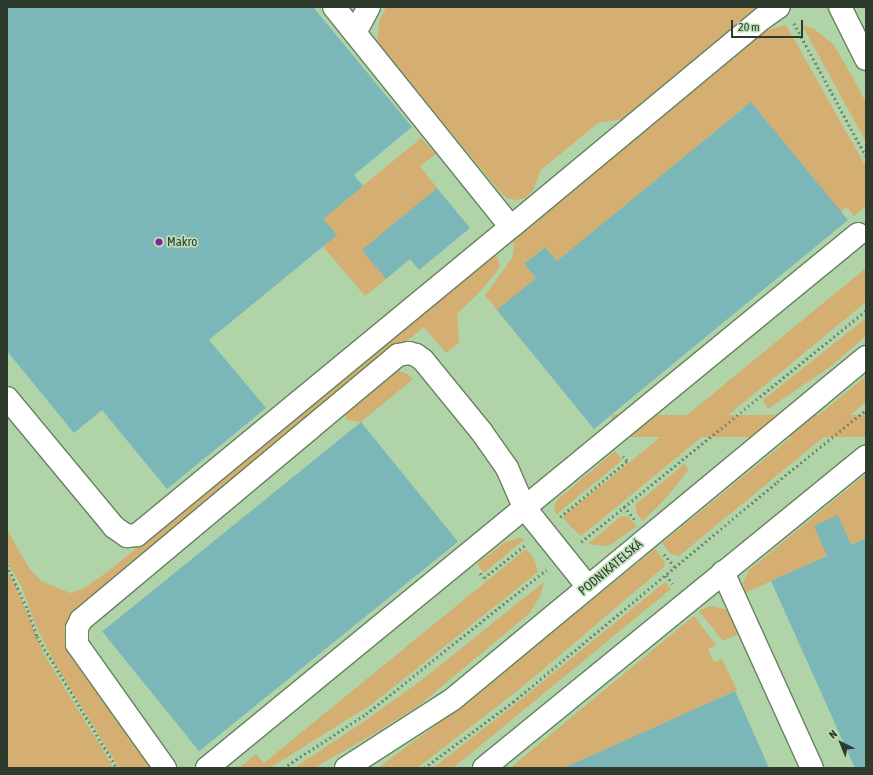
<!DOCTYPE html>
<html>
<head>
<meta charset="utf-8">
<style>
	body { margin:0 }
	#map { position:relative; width:873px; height:775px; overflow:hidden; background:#bfdeb8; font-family:"Asap Condensed",sans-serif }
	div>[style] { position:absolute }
	.built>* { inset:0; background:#b0d4a8; transform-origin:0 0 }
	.green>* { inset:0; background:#d4af71; transform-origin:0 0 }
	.building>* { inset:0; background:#7bb6b9; transform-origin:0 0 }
	.path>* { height:2.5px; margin-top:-1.25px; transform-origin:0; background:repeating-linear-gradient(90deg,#73886e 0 2px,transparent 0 5px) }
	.roads { filter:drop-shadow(1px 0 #66825f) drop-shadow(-1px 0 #66825f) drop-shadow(0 1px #66825f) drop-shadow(0 -1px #66825f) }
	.minor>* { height:22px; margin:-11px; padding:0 11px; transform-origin:11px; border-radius:11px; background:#fff }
	.dots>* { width:11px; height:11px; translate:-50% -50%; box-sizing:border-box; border:2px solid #bfdeb8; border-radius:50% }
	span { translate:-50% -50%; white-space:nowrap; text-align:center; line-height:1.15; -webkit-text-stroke:3.5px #bfdeb8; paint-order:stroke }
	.poi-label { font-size:13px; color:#2e3a2b }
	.left { translate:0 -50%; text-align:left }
	.street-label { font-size:13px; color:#2e3a2b }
	.frame { position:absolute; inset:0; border:8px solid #2e3a2b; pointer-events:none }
	.north { position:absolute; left:821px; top:723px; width:40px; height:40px; -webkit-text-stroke:3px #bfdeb8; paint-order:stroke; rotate:317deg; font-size:11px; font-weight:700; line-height:16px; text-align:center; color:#2e3a2b }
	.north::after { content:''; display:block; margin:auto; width:14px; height:18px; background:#2e3a2b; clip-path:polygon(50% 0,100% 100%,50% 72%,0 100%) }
	.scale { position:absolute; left:731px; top:20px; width:72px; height:18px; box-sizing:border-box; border:2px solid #2e3a2b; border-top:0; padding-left:5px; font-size:12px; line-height:14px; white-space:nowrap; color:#2e3a2b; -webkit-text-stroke:3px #bfdeb8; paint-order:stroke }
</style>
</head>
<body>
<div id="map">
	<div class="built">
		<i style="left:7px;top:7px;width:859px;height:761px"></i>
	</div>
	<div class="green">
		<i style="clip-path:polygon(386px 7px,758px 7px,623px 119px,598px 123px,541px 170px,533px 190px,525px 198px,516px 200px,508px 199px,500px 192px,377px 42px,379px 22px)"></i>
		<i style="clip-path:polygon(786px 25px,866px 167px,866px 206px,854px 216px,847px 207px,841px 212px,751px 102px,557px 261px,544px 247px,524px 264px,536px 278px,497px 310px,485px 295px,512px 258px,514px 244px,511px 239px,757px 37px,767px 30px)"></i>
		<i style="clip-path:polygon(802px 25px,814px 29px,834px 45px,858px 87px,866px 103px,866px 142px)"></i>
		<i style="clip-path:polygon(421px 138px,436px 154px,420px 166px,437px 188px,363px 250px,386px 279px,365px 296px,309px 230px)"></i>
		<i style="clip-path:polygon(494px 255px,498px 258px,500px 265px,495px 274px,476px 296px,457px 314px,459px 343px,446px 353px,424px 327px,75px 614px,67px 643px,69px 655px,127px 728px,150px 768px,119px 768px,54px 662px,36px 626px,22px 588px,7px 561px,7px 530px,29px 568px,41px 581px,70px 593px,84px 588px,106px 573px)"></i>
		<i style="clip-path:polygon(866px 268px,866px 302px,581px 536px,570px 526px,563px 517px)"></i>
		<i style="clip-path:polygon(866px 318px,866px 336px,830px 367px,768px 409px,763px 400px)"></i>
		<i style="clip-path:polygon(399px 371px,407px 374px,413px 379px,361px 422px,346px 420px,346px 410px,391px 373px)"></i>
		<i style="clip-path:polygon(866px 376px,866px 402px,679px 556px,671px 554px,662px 543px)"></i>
		<i style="left:866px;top:415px;width:22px;height:254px;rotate:90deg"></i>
		<i style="clip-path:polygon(615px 451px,622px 460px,556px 515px,554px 507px,558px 499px)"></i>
		<i style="clip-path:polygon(684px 464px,689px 469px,668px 496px,643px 521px,637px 514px,635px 505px)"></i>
		<i style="clip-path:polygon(866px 474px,866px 538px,745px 593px,743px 583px,749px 570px)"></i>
		<i style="clip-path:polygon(621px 516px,628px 517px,637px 526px,610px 545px,602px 546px,588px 544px)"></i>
		<i style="clip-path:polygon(519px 538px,525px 539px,484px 573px,477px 564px,505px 542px)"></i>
		<i style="clip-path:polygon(526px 549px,534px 559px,538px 572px,372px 704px,270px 768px,239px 768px,256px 754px,264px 763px)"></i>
		<i style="clip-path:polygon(655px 549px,665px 562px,664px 567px,521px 688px,417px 768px,378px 768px,471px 699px)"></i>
		<i style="clip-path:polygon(7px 571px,15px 585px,45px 656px,114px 768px,7px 768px,7px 622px,9px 615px,7px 614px)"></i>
		<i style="clip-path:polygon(544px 582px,540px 596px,530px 613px,418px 706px,377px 732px,314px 768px,294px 768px,362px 723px,423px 679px)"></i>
		<i style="clip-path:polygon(665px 582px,671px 589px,453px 768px,433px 768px,513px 706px)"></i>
		<i style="clip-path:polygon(713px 606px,727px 610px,733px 619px,739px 634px,723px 641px,699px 611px,705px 608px)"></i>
		<i style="clip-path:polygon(694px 616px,716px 645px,708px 649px,714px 662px,722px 659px,737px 690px,565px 768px,510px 768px)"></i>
	</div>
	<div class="building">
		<i style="clip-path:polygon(7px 7px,313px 7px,412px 127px,354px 175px,363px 186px,323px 219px,337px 235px,209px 340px,266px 408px,167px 489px,102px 410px,74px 433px,7px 351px)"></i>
		<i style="clip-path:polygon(751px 102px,848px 220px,594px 429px,497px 310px,536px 278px,524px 264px,545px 247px,557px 261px)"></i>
		<i style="clip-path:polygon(437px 188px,470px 228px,419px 270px,410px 259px,386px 279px,362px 250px)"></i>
		<i style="left:361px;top:422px;width:154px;height:333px;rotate:51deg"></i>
		<i style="clip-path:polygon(838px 515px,851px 545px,866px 538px,866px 768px,855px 768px,771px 581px,827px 556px,814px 526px)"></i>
		<i style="clip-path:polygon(735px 691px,769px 768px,564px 768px)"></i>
	</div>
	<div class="path">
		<i style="left:794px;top:23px;width:151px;rotate:61.6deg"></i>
		<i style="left:624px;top:506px;width:18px;rotate:52deg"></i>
		<i style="left:560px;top:517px;width:87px;rotate:-39.9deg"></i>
		<i style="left:627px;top:461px;width:6px;rotate:-135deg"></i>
		<i style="left:581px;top:542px;width:367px;rotate:-39.1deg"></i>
		<i style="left:664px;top:554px;width:17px;rotate:50deg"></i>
		<i style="left:7px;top:565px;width:50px;rotate:65deg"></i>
		<i style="left:28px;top:610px;width:28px;rotate:71deg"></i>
		<i style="left:37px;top:636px;width:154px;rotate:58.8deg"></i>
		<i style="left:480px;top:573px;width:6px;rotate:51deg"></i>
		<i style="left:484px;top:578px;width:53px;rotate:-38.8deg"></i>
		<i style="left:666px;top:575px;width:11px;rotate:52deg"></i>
		<i style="left:283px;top:768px;width:99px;rotate:-33deg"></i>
		<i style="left:366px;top:714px;width:231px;rotate:-38.7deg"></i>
		<i style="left:424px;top:768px;width:111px;rotate:-36.6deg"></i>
		<i style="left:513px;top:702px;width:344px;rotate:-39.8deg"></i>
		<i style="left:777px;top:482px;width:114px;rotate:-39deg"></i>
	</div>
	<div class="roads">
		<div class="minor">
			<i style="left:334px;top:7px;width:282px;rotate:51.2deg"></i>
			<i style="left:511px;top:227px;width:327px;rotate:-39.7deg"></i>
			<i style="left:763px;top:18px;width:19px;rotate:-35deg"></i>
			<i style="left:840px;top:7px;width:58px;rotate:63.4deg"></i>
			<i style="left:355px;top:33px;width:30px;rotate:-62deg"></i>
			<i style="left:7px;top:398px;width:168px;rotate:50.3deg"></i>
			<i style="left:114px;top:527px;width:16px;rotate:35deg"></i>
			<i style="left:127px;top:536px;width:10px;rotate:-6deg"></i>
			<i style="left:137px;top:535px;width:484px;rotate:-39.5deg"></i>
			<i style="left:723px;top:572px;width:215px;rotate:65.6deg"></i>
			<i style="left:165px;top:768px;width:152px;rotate:-125.4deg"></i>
			<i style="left:77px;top:644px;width:16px;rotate:-90deg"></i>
			<i style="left:77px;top:628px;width:9px;rotate:-63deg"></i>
			<i style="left:81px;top:620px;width:413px;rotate:-39.9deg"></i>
			<i style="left:398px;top:355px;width:11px;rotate:-10deg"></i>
			<i style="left:409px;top:353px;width:7px;rotate:16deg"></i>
			<i style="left:416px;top:355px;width:9px;rotate:36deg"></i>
			<i style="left:423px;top:360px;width:92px;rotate:50.8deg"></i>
			<i style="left:481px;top:431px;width:45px;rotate:54.9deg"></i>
			<i style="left:507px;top:468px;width:43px;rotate:66.4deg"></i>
			<i style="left:524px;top:507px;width:102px;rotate:51.3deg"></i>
			<i style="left:207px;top:768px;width:842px;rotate:-39.36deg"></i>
			<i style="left:346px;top:768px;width:127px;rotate:-32.8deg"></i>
			<i style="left:453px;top:699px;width:536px;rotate:-39.63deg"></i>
			<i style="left:484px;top:768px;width:493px;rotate:-39.2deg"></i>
		</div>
	</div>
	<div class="dots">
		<i style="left:159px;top:242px;background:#802794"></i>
	</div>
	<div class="poi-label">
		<span class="left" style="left:167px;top:242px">Makro</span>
	</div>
	<div class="street-label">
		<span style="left:611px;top:568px;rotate:-40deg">PODNIKATELSKÁ</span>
	</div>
	<div class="frame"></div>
	<div class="north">N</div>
	<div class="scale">20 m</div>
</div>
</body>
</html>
